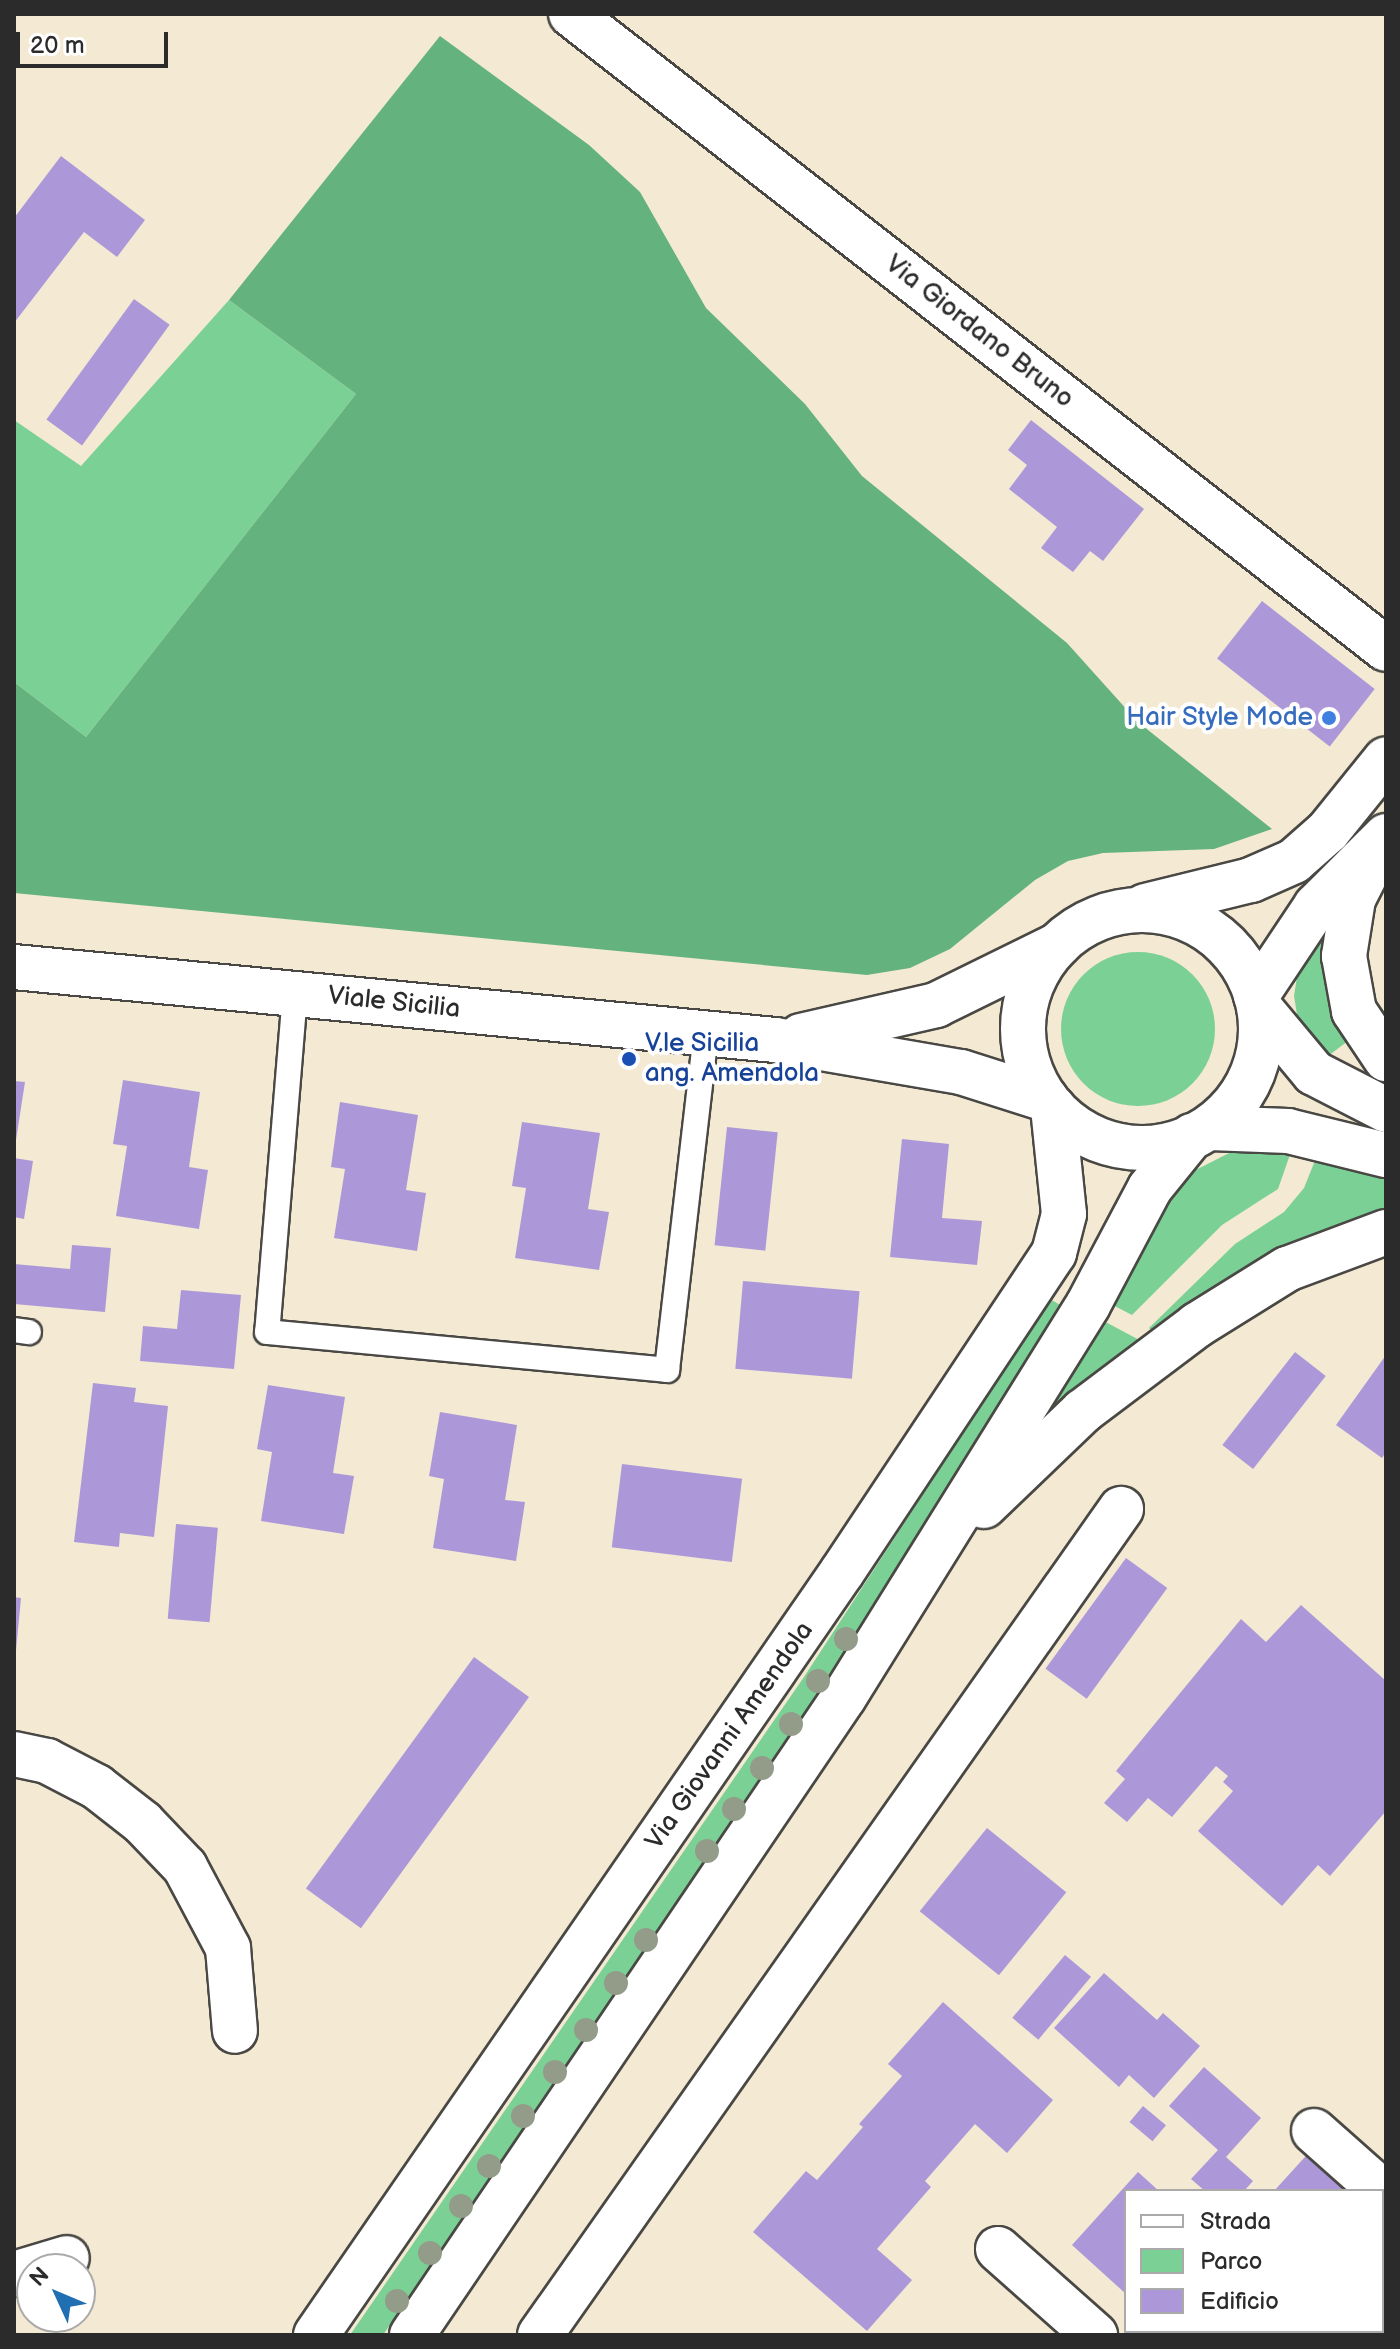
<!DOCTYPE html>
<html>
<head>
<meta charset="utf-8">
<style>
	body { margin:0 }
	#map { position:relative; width:1400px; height:2349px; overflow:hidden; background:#f4e9d2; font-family:"Balsamiq Sans",sans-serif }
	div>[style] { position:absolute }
	.green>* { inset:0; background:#7bd195 }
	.round { border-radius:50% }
	.forest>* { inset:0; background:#64b37e }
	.building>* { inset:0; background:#ac98d9; transform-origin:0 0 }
	.roads { filter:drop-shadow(2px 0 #494844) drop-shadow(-2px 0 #494844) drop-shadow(0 2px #494844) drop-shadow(0 -2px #494844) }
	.lane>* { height:24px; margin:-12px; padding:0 12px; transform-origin:12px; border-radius:12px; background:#fff }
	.street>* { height:44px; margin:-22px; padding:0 22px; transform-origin:22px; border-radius:22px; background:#fff }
	.secondary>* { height:44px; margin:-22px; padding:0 22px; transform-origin:22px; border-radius:22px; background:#fff }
	.secondary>.ring { margin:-22px; padding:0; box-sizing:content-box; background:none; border:44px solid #fff; border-radius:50% }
	.trees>* { width:24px; height:24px; margin:-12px; border-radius:50%; background:#939c88 }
	.dots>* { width:22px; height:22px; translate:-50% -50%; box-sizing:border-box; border:4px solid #fff; border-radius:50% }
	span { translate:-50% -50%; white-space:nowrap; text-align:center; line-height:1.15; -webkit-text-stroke:8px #fff; paint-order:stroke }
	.street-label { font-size:26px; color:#2b2b2b }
	.shop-label { font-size:26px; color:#366cbe }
	.right { translate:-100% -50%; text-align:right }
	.transit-label { font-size:26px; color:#164399 }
	.left { translate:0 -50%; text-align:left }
	.frame { position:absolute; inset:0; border:16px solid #2b2b2b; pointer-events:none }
	.legend { position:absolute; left:1124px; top:2189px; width:260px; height:144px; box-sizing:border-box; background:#fff; border:2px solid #aaa; margin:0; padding:10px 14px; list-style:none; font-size:24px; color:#2b2b2b }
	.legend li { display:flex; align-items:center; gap:16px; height:40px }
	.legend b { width:40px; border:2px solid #aaa }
	.north { position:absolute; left:16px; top:2253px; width:80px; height:80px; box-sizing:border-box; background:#fff; border:2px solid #aaa; border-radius:50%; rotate:314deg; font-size:22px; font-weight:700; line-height:32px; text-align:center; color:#2b2b2b }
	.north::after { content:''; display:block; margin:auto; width:28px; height:36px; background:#1f6fb2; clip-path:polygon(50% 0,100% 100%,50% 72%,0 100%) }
	.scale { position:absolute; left:16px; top:32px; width:152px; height:36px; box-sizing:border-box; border:4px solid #2b2b2b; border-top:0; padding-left:10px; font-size:24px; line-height:28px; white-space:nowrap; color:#2b2b2b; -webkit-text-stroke:6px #fff; paint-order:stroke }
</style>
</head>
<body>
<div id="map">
	<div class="green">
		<i style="clip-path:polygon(229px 300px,356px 394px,86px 737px,14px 682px,14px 420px,81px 466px)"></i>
		<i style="clip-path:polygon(1324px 931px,1325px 966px,1348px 1041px,1324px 1059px,1299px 1027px,1294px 996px,1300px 958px)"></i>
		<i class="round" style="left:1061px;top:952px;width:154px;height:154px"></i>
		<i style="clip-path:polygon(1293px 1146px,1278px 1189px,1222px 1225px,1132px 1315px,1107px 1302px,1176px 1180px,1241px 1147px)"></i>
		<i style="clip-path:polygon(1318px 1153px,1386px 1170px,1386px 1213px,1154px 1334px,1149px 1328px,1235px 1244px,1284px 1212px,1304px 1188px)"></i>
		<i style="clip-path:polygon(1050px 1299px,1067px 1309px,687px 1894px,383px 2335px,350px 2335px,804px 1677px)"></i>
		<i style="clip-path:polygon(1098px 1318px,1145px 1343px,1032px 1434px)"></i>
	</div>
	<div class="forest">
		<i style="clip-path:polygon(440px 36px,589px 145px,640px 192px,706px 308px,805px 404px,862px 476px,1067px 643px,1138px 722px,1272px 829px,1214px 849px,1103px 853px,1068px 861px,1035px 880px,950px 949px,910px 968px,867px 975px,14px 893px,14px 682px,86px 737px,356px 394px,229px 300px)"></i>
	</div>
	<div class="building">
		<i style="clip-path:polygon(61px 156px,145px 220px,117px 257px,84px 232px,14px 323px,14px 218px)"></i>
		<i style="left:134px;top:299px;width:44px;height:149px;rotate:36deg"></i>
		<i style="clip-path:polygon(1031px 420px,1144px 509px,1103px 561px,1090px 551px,1073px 572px,1041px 548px,1057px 527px,1009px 489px,1027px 465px,1008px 450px)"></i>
		<i style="left:1262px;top:601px;width:143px;height:73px;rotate:38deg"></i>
		<i style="clip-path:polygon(123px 1080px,200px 1092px,189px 1167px,208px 1170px,199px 1229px,116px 1216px,127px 1146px,113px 1144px)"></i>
		<i style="clip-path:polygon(14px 1081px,25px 1082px,16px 1140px,14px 1139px)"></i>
		<i style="clip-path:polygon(340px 1102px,418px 1115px,406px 1190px,426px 1193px,417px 1251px,334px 1238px,345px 1169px,331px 1167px)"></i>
		<i style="clip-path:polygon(522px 1122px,600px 1133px,588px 1209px,609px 1212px,599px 1270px,515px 1258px,526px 1188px,512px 1186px)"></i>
		<i style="left:727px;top:1127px;width:51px;height:119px;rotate:6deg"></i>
		<i style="clip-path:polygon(902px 1139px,949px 1144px,942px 1218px,982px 1221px,977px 1265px,890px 1257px)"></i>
		<i style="clip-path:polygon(14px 1158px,33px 1161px,24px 1219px,14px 1217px)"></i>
		<i style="clip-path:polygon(72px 1245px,111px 1248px,105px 1312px,14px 1304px,14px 1264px,70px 1269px)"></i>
		<i style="left:743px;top:1281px;width:117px;height:88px;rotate:5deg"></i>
		<i style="clip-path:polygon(181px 1290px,241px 1295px,234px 1369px,140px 1361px,143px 1326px,177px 1329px)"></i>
		<i style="left:1295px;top:1352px;width:39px;height:118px;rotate:38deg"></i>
		<i style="clip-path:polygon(1386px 1355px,1386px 1452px,1382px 1458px,1336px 1425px)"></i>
		<i style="clip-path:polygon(93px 1383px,136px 1388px,134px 1402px,168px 1406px,154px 1537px,120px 1533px,119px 1547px,74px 1542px)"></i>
		<i style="clip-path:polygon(268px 1385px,345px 1397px,333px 1473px,354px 1476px,344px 1534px,261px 1521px,272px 1452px,257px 1449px)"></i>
		<i style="clip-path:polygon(440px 1412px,517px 1425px,505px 1500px,525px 1502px,516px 1561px,433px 1548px,444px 1479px,429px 1476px)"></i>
		<i style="left:622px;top:1464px;width:121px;height:84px;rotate:7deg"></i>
		<i style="left:176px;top:1524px;width:42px;height:95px;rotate:5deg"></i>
		<i style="left:1126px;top:1558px;width:51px;height:137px;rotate:36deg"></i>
		<i style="clip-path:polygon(14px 1597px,21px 1598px,16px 1650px,14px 1650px)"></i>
		<i style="clip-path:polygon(1301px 1605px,1386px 1681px,1386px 1811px,1330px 1876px,1318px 1865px,1282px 1906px,1198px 1831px,1233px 1791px,1223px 1782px,1228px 1776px,1216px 1766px,1172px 1817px,1148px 1798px,1127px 1822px,1104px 1803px,1125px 1779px,1116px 1771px,1241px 1619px,1266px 1642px)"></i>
		<i style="left:474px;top:1657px;width:68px;height:286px;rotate:36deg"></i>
		<i style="left:987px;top:1828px;width:102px;height:107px;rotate:39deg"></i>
		<i style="left:1065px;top:1955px;width:34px;height:82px;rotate:40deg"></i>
		<i style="clip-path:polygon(1104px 1973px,1157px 2020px,1163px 2013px,1200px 2046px,1154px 2098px,1129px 2075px,1119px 2087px,1054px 2028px)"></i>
		<i style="clip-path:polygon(943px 2002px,1053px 2100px,1007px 2153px,975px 2124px,925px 2181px,931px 2187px,877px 2249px,912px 2280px,867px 2331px,753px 2232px,806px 2171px,817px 2180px,863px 2127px,859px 2124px,902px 2076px,888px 2064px)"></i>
		<i style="clip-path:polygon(1204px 2067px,1261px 2118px,1226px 2157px,1253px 2181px,1244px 2191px,1205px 2191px,1191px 2179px,1218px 2150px,1169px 2106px)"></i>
		<i style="left:1143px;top:2106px;width:30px;height:21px;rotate:40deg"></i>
		<i style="clip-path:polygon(1314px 2147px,1354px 2191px,1274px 2191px)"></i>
		<i style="clip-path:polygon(1138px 2172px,1159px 2191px,1126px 2191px,1126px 2294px,1072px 2245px)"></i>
		<i style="clip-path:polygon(1386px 2230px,1386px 2288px,1382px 2285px)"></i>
		<i style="left:1215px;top:2331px;width:90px;height:5px"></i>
	</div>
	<div class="roads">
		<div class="lane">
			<i style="left:295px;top:994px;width:339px;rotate:94.7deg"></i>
			<i style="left:267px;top:1332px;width:402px;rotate:5.4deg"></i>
			<i style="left:667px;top:1370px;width:337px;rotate:-83.4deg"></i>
			<i style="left:14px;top:1330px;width:15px;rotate:8deg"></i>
		</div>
		<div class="street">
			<i style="left:571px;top:14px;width:1033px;rotate:37.92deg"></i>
			<i style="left:1379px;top:848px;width:57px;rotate:117deg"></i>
			<i style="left:1353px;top:899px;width:58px;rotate:99deg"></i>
			<i style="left:1344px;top:956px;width:56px;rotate:79.7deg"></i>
			<i style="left:1354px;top:1011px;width:58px;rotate:56.3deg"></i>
			<i style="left:14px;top:1754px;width:34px;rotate:12deg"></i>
			<i style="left:47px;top:1761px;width:56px;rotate:27.5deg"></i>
			<i style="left:97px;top:1787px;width:58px;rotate:38deg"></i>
			<i style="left:143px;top:1823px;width:61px;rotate:46.3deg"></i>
			<i style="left:185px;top:1867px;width:92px;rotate:62deg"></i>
			<i style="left:228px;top:1948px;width:83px;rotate:85.2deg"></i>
			<i style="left:1314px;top:2131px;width:96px;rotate:41.6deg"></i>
			<i style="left:998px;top:2249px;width:130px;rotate:41.6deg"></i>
			<i style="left:14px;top:2274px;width:55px;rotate:-16.8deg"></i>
			<i style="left:540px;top:2335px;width:1010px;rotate:-54.88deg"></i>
		</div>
		<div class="secondary">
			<i style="left:1145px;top:906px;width:109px;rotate:-13.8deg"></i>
			<i style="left:1251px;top:880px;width:47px;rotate:-23.8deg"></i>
			<i style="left:1294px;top:861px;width:45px;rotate:-41.4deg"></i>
			<i style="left:1328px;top:831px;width:92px;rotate:-51.1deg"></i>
			<i class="ring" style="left:1023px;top:910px;width:194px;height:194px"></i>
			<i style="left:14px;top:967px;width:764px;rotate:5.48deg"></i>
			<i style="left:775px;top:1040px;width:189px;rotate:9.8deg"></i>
			<i style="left:961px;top:1072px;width:89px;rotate:17.6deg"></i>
			<i style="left:1256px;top:996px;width:108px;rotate:-56.3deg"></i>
			<i style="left:1316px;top:906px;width:99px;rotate:-45deg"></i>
			<i style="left:1259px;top:1007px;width:86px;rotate:50.2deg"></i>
			<i style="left:1314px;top:1073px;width:81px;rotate:27.2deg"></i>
			<i style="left:801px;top:1036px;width:139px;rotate:-12.9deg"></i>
			<i style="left:936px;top:1005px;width:136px;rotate:-26.2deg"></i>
			<i style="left:1210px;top:1128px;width:78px;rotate:2.2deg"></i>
			<i style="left:1288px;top:1131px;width:101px;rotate:13.8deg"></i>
			<i style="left:984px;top:1506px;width:137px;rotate:-43.8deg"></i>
			<i style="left:1083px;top:1411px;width:143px;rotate:-37deg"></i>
			<i style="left:1197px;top:1325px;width:106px;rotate:-31.9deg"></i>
			<i style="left:1287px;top:1269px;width:106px;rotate:-20.5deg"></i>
			<i style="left:316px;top:2335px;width:927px;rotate:-55.42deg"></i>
			<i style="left:842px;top:1572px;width:383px;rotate:-56.4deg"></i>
			<i style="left:1054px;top:1253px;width:40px;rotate:-75.6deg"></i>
			<i style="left:1064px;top:1214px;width:107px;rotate:-95.9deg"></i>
			<i style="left:412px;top:2335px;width:770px;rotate:-55.9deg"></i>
			<i style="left:844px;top:1697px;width:462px;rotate:-58.1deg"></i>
			<i style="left:1088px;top:1305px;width:132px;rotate:-62.1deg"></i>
			<i style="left:1150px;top:1188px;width:67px;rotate:-51.1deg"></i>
		</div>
	</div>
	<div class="trees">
		<i style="left:846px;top:1639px"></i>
		<i style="left:818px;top:1681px"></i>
		<i style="left:791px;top:1724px"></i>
		<i style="left:762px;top:1768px"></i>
		<i style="left:734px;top:1809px"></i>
		<i style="left:707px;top:1851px"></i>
		<i style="left:646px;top:1940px"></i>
		<i style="left:616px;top:1983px"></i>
		<i style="left:586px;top:2030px"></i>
		<i style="left:555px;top:2072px"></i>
		<i style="left:523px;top:2116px"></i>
		<i style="left:489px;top:2166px"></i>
		<i style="left:461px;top:2206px"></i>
		<i style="left:430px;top:2253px"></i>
		<i style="left:397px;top:2301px"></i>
	</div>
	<div class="dots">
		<i style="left:1329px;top:718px;background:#3f7fe0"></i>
		<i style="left:629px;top:1059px;background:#1a4fb4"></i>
	</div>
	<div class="street-label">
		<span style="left:979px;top:332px;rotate:38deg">Via Giordano Bruno</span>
		<span style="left:394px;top:1003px;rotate:6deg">Viale Sicilia</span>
		<span style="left:730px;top:1736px;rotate:-55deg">Via Giovanni Amendola</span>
	</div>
	<div class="shop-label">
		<span class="right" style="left:1313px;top:718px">Hair Style Mode</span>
	</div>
	<div class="transit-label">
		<span class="left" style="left:645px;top:1059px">V.le Sicilia<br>ang. Amendola</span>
	</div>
	<div class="frame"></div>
	<ul class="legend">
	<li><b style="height:10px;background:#fff"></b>Strada</li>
	<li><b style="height:22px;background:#7bd195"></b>Parco</li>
	<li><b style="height:22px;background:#ac98d9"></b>Edificio</li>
	</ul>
	<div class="north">N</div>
	<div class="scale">20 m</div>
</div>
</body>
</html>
